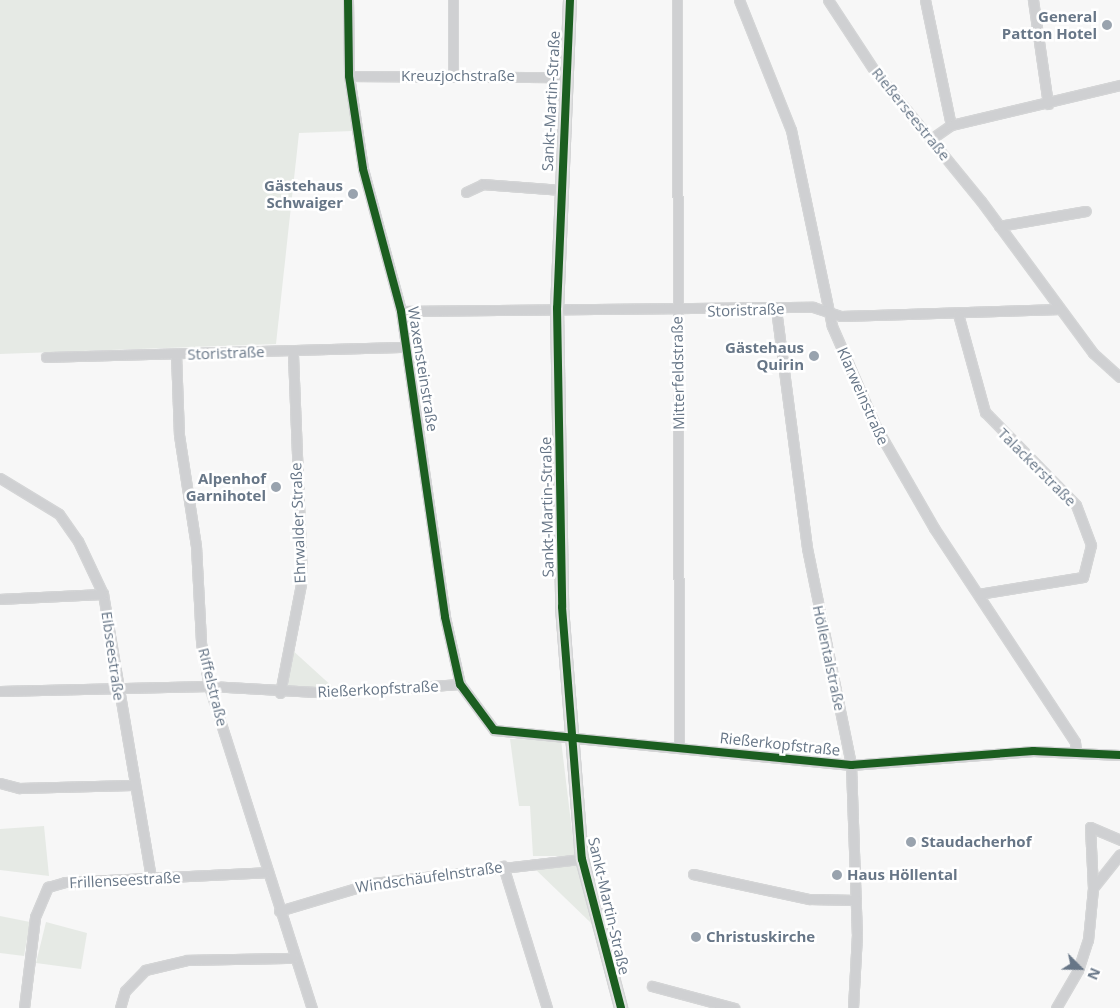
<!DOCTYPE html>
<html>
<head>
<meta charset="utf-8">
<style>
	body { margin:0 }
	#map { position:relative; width:1120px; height:1008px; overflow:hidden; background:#f7f7f7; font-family:"Open Sans",sans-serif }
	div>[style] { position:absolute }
	.green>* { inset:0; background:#e6eae5 }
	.roads { filter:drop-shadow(1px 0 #d4d5d6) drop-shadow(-1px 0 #d4d5d6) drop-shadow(0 1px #d4d5d6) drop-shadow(0 -1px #d4d5d6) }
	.street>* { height:9px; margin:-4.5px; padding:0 4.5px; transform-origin:4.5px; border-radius:4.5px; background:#cfd0d2 }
	.secondary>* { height:12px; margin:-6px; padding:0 6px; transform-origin:6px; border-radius:6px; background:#e2e3e3 }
	.cycleway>* { height:8px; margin:-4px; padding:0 4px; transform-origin:4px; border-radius:4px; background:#1b5e20 }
	.dots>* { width:14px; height:14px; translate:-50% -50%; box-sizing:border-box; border:2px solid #fff; border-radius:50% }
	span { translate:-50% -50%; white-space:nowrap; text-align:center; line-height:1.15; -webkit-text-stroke:5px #fff; paint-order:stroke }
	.poi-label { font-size:15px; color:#677687; font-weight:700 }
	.right { translate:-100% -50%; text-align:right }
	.left { translate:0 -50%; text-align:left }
	.street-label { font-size:15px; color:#677687 }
	.north { position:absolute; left:1055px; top:943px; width:50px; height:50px; -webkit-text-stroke:4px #fff; paint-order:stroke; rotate:113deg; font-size:14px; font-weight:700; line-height:20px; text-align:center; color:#677687 }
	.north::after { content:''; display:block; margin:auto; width:18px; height:22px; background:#677687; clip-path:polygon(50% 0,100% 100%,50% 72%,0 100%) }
</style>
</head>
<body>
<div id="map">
	<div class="green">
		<i style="clip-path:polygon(0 0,344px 0,344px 80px,353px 131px,299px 133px,276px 344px,0 354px)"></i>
		<i style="clip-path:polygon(290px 648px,335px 689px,281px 691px)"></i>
		<i style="clip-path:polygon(510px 739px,561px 740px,575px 856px,533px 856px,530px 806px,519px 806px)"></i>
		<i style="clip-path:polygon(44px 826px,49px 876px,0 870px,0 829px)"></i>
		<i style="clip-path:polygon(577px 863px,591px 923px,534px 868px)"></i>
		<i style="clip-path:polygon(0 916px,30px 922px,24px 956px,0 953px)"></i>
		<i style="clip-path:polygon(46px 922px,87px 933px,81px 969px,36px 963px)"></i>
	</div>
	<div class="roads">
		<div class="street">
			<i style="left:348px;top:0;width:76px;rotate:89.2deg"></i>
			<i style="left:349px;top:76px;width:94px;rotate:81.4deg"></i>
			<i style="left:363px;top:169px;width:147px;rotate:75deg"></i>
			<i style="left:401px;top:311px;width:309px;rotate:81.8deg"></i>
			<i style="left:445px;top:617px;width:69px;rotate:77.4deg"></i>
			<i style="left:460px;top:684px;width:57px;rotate:53.5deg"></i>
			<i style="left:494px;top:730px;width:359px;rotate:5.6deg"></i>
			<i style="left:851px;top:765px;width:183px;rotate:-4.4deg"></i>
			<i style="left:1033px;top:751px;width:87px;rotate:2.6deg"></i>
			<i style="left:677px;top:0;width:747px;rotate:89.85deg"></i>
			<i style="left:739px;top:0;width:140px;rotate:68.2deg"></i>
			<i style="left:791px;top:130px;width:200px;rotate:78.2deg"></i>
			<i style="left:832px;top:326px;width:110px;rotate:66.5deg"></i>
			<i style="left:876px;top:427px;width:116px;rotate:60.1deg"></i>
			<i style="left:934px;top:528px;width:256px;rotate:56.6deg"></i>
			<i style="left:1075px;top:742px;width:10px;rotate:84deg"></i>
			<i style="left:828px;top:0;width:84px;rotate:56.7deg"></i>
			<i style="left:874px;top:70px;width:169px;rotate:50.8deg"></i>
			<i style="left:981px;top:201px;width:189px;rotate:53.6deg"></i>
			<i style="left:1093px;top:353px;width:36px;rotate:42deg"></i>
			<i style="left:925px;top:0;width:128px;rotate:78.3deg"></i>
			<i style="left:1033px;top:0;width:105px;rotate:81.8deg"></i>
			<i style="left:453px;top:75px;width:75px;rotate:-90deg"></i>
			<i style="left:349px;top:76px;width:217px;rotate:0.3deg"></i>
			<i style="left:931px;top:139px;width:24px;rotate:-35deg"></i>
			<i style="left:951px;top:125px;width:174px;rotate:-13.3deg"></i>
			<i style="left:466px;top:192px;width:19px;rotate:-25deg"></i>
			<i style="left:483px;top:184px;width:78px;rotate:4.4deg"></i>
			<i style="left:999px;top:226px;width:88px;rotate:-9.8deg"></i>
			<i style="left:776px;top:309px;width:241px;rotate:82.6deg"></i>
			<i style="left:807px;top:548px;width:221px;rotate:78.5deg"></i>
			<i style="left:851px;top:765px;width:169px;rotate:88deg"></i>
			<i style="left:857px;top:934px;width:74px;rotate:93.1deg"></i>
			<i style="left:401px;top:311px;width:412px;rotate:-0.6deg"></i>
			<i style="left:813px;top:307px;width:29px;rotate:18deg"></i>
			<i style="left:841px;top:316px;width:219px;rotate:-1.8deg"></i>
			<i style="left:958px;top:314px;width:102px;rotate:74.6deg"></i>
			<i style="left:985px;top:412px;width:130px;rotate:45.6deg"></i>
			<i style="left:1076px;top:505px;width:43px;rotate:69.4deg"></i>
			<i style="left:1091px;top:545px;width:33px;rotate:104deg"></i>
			<i style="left:1083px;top:577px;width:106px;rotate:170.8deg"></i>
			<i style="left:176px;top:354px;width:81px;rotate:87.9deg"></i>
			<i style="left:179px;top:435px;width:112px;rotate:81.3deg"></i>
			<i style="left:196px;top:546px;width:97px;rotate:87deg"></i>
			<i style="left:201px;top:643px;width:44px;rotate:79.5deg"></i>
			<i style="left:209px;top:686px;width:338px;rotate:72.3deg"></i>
			<i style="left:46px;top:357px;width:359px;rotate:-1.6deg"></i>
			<i style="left:0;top:478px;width:69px;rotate:31.4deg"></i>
			<i style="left:59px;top:514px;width:33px;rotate:55deg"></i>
			<i style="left:78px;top:541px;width:59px;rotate:64.7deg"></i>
			<i style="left:103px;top:594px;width:287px;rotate:80.4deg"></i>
			<i style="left:0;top:599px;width:103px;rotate:-2.8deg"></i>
			<i style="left:0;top:691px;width:209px;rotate:-1.4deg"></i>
			<i style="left:209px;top:686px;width:125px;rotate:3.2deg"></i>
			<i style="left:334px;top:693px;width:126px;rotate:-4.1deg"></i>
			<i style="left:280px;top:693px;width:116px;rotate:-79.1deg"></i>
			<i style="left:302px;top:579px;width:228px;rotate:-92.3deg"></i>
			<i style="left:0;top:783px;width:20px;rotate:15deg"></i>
			<i style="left:19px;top:788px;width:113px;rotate:-1.5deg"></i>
			<i style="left:503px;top:866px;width:149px;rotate:72.8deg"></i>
			<i style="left:693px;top:874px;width:119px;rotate:12.2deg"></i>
			<i style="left:809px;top:899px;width:47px;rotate:1.2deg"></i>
			<i style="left:1093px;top:888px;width:61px;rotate:-92.8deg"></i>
			<i style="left:1090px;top:827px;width:33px;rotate:23deg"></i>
			<i style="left:279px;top:911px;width:98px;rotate:-16.6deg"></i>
			<i style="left:373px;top:883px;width:210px;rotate:-6.6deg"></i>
			<i style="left:652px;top:986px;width:85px;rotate:15deg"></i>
			<i style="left:24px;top:1008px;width:92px;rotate:-83.1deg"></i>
			<i style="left:35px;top:917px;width:33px;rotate:-67deg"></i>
			<i style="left:48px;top:887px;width:18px;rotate:-16deg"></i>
			<i style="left:65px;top:882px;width:202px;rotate:-2.8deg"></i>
			<i style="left:120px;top:1008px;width:18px;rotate:-74deg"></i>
			<i style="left:125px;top:991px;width:29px;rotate:-46deg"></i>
			<i style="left:145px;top:970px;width:43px;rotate:-13.4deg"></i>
			<i style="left:187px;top:960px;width:107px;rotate:-1.1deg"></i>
			<i style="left:1056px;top:1008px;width:44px;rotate:-59.9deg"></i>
			<i style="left:1078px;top:970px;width:32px;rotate:-72deg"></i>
			<i style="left:1088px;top:940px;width:52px;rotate:-84.5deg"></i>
			<i style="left:1093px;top:888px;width:43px;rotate:-51.5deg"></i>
		</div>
		<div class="secondary">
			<i style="left:570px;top:0;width:308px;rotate:92.4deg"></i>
			<i style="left:557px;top:308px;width:299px;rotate:89deg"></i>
			<i style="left:562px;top:607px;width:253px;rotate:85.5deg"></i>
			<i style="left:582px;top:859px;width:154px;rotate:75.3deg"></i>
		</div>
	</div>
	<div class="cycleway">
		<i style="left:348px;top:0;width:76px;rotate:89.2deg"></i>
		<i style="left:349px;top:76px;width:94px;rotate:81.4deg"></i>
		<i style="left:363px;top:169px;width:147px;rotate:75deg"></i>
		<i style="left:401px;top:311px;width:309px;rotate:81.8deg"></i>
		<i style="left:445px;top:617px;width:69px;rotate:77.4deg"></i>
		<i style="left:460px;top:684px;width:57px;rotate:53.5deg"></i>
		<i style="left:494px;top:730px;width:359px;rotate:5.6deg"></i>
		<i style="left:851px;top:765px;width:183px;rotate:-4.4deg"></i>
		<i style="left:1033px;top:751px;width:87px;rotate:2.6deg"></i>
		<i style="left:570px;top:0;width:308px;rotate:92.4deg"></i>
		<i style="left:557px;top:308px;width:299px;rotate:89deg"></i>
		<i style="left:562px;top:607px;width:253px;rotate:85.5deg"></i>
		<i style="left:582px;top:859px;width:154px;rotate:75.3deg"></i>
	</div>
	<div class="dots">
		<i style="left:1107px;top:25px;background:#99a3ae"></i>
		<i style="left:353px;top:194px;background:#99a3ae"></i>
		<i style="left:814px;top:356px;background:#99a3ae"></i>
		<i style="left:276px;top:487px;background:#99a3ae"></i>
		<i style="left:911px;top:842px;background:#99a3ae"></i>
		<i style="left:837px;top:875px;background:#99a3ae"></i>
		<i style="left:696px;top:937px;background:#99a3ae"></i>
	</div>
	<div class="poi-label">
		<span class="right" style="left:1097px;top:25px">General<br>Patton Hotel</span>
		<span class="right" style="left:343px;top:194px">Gästehaus<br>Schwaiger</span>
		<span class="right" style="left:804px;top:356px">Gästehaus<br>Quirin</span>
		<span class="right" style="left:266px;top:487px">Alpenhof<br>Garnihotel</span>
		<span class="left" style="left:921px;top:842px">Staudacherhof</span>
		<span class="left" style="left:847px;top:875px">Haus Höllental</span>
		<span class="left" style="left:706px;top:937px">Christuskirche</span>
	</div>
	<div class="street-label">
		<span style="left:458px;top:76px">Kreuzjochstraße</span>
		<span style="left:551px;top:101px;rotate:-87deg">Sankt-Martin-Straße</span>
		<span style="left:911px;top:114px;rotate:51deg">Rießerseestraße</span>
		<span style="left:746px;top:310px;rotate:-2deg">Storistraße</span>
		<span style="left:226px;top:353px;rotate:-2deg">Storistraße</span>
		<span style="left:423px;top:369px;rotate:81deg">Waxensteinstraße</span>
		<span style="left:678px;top:373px;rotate:-91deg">Mitterfeldstraße</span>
		<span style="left:863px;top:396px;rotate:66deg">Klarweinstraße</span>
		<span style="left:1037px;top:467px;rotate:45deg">Talackerstraße</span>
		<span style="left:547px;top:507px;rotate:-91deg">Sankt-Martin-Straße</span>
		<span style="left:298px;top:523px;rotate:-92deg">Ehrwalder Straße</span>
		<span style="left:113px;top:656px;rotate:82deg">Eibseestraße</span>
		<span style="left:829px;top:658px;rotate:78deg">Höllentalstraße</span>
		<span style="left:213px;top:687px;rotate:76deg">Riffelstraße</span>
		<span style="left:378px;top:689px;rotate:-3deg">Rießerkopfstraße</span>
		<span style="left:780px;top:744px;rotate:6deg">Rießerkopfstraße</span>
		<span style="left:429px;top:877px;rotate:-8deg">Windschäufelnstraße</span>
		<span style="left:125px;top:880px;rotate:-3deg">Frillenseestraße</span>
		<span style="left:609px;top:906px;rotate:77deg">Sankt-Martin-Straße</span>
	</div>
	<div class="north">N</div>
</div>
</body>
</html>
